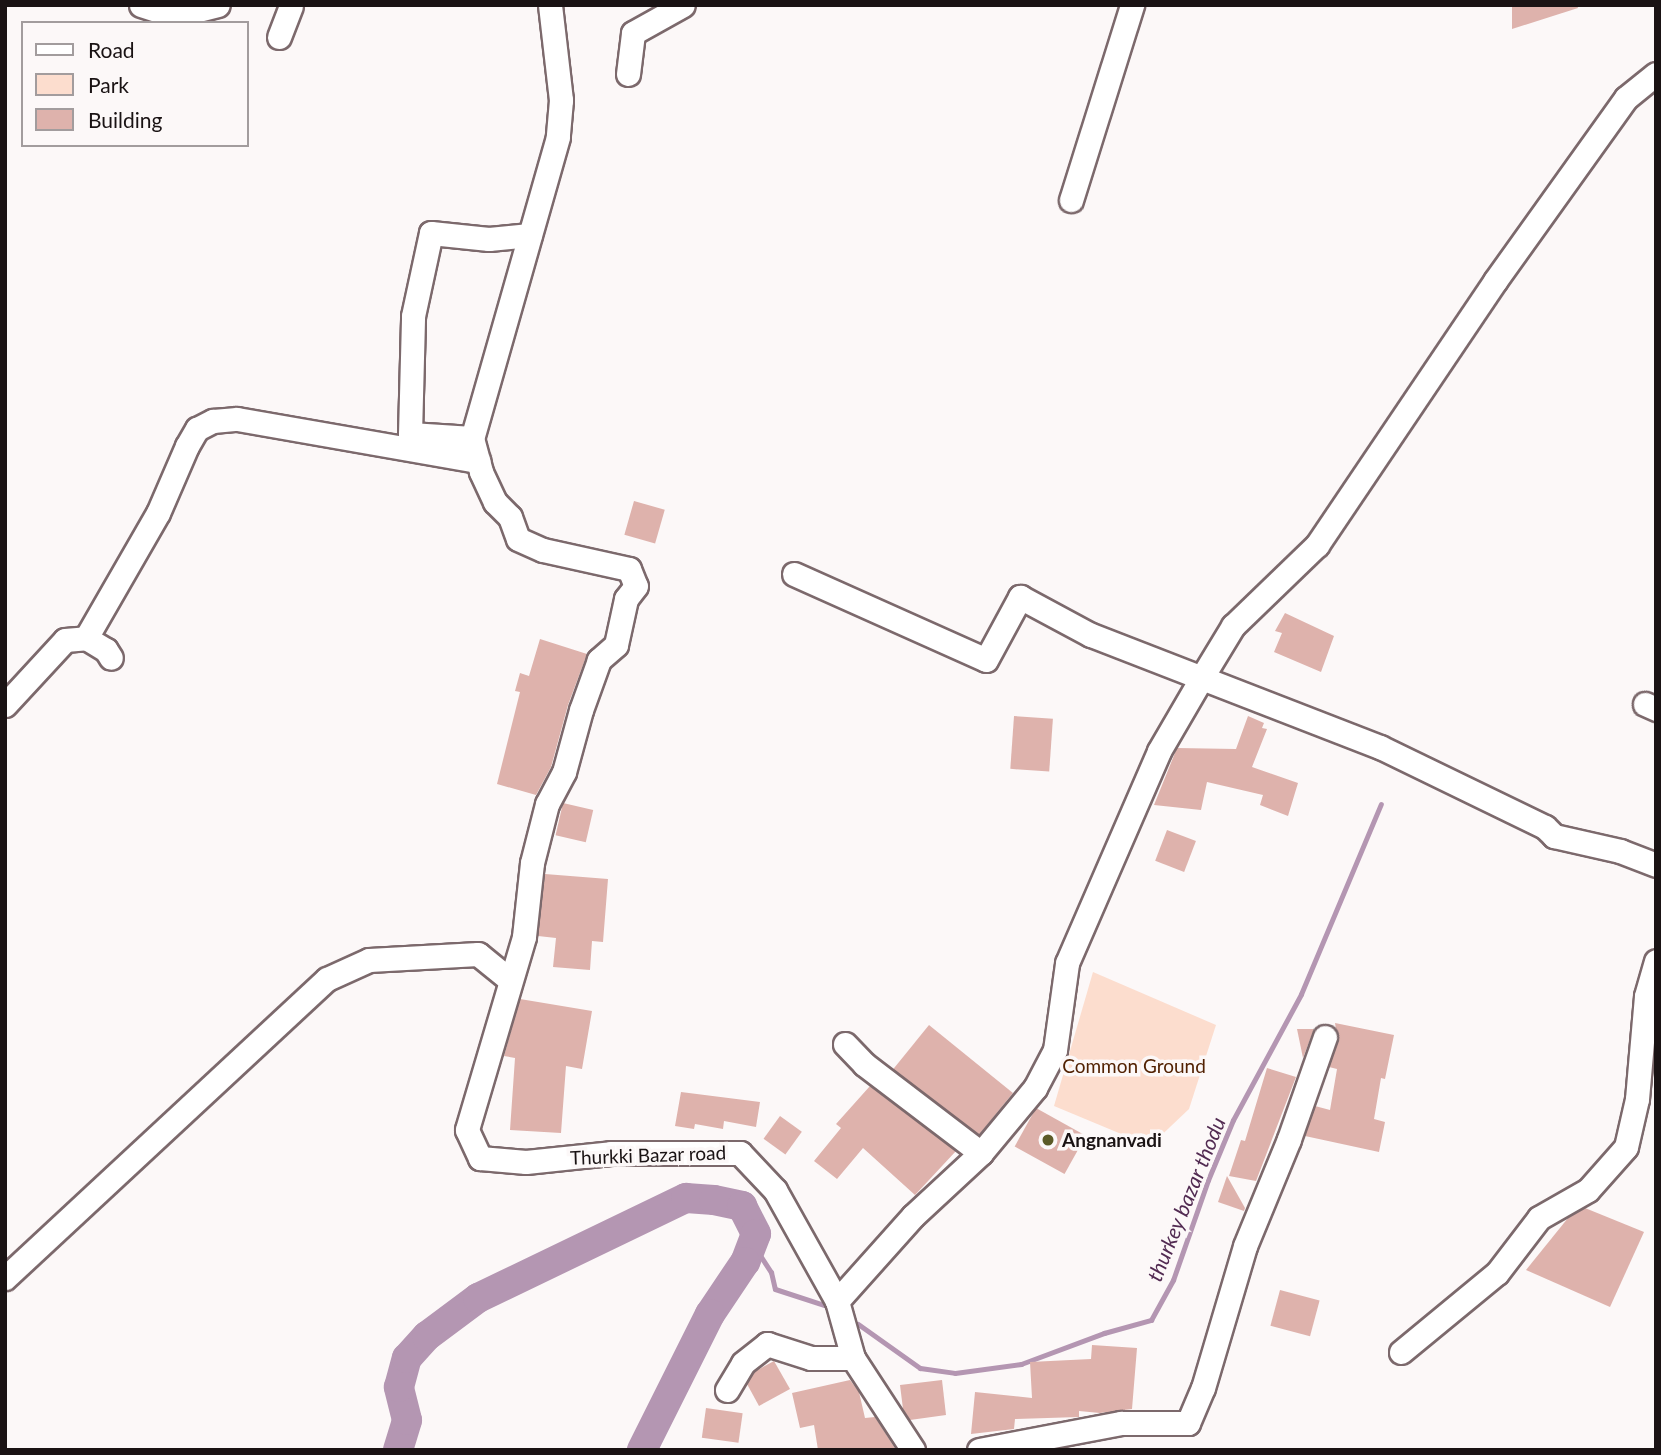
<!DOCTYPE html>
<html>
<head>
<meta charset="utf-8">
<style>
	body { margin:0 }
	#map { position:relative; width:1661px; height:1455px; overflow:hidden; background:#fcf8f8; font-family:Lato,sans-serif }
	div>[style] { position:absolute }
	.green>* { inset:0; background:#fcddce }
	.stream>* { height:5px; margin:-2.5px; padding:0 2.5px; transform-origin:2.5px; border-radius:2.5px; background:#b496b2 }
	.river>* { height:30px; margin:-15px; padding:0 15px; transform-origin:15px; border-radius:15px; background:#b496b2 }
	.building>* { inset:0; background:#deb2ac; transform-origin:0 0 }
	.roads { filter:drop-shadow(2px 0 #7c696c) drop-shadow(-2px 0 #7c696c) drop-shadow(0 2px #7c696c) drop-shadow(0 -2px #7c696c) }
	.minor>* { height:23px; margin:-11.5px; padding:0 11.5px; transform-origin:11.5px; border-radius:11.5px; background:#fff }
	.dots>* { width:19px; height:19px; translate:-50% -50%; box-sizing:border-box; border:4px solid #fcf8f8; border-radius:50% }
	span { translate:-50% -50%; white-space:nowrap; text-align:center; line-height:1.15; -webkit-text-stroke:7px #fcf8f8; paint-order:stroke }
	.park-label { font-size:19px; color:#522203 }
	.poi-label { font-size:19px; color:#1a1314; font-weight:700 }
	.left { translate:0 -50%; text-align:left }
	.street-label { font-size:19px; color:#1a1314 }
	.water-label { font-size:21px; color:#522b52; font-style:italic }
	.frame { position:absolute; inset:0; border:7px solid #1a1314; pointer-events:none }
	.legend { position:absolute; left:21px; top:21px; width:228px; height:126px; box-sizing:border-box; background:#fcf8f8; border:2px solid #a29c9d; margin:0; padding:9px 12px; list-style:none; font-size:21px; color:#1a1314 }
	.legend li { display:flex; align-items:center; gap:14px; height:35px }
	.legend b { width:35px; border:2px solid #a29c9d }
</style>
</head>
<body>
<div id="map">
	<div class="green">
		<i style="clip-path:polygon(1093px 972px,1216px 1025px,1189px 1109px,1150px 1146px,1054px 1106px)"></i>
	</div>
	<div class="stream">
		<i style="left:752px;top:1243px;width:35px;rotate:57deg"></i>
		<i style="left:771px;top:1272px;width:17px;rotate:77deg"></i>
		<i style="left:775px;top:1289px;width:52px;rotate:18.1deg"></i>
		<i style="left:858px;top:1324px;width:76px;rotate:35.4deg"></i>
		<i style="left:920px;top:1368px;width:35px;rotate:8deg"></i>
		<i style="left:955px;top:1373px;width:67px;rotate:-7.8deg"></i>
		<i style="left:1021px;top:1364px;width:89px;rotate:-20.5deg"></i>
		<i style="left:1104px;top:1333px;width:49px;rotate:-15.5deg"></i>
		<i style="left:1151px;top:1320px;width:46px;rotate:-61.2deg"></i>
		<i style="left:1173px;top:1280px;width:106px;rotate:-70.7deg"></i>
		<i style="left:1208px;top:1180px;width:65px;rotate:-67.4deg"></i>
		<i style="left:1233px;top:1120px;width:143px;rotate:-61.6deg"></i>
		<i style="left:1301px;top:994px;width:206px;rotate:-67.2deg"></i>
	</div>
	<div class="river">
		<i style="left:398px;top:1450px;width:31px;rotate:-73deg"></i>
		<i style="left:407px;top:1420px;width:34px;rotate:-104deg"></i>
		<i style="left:399px;top:1387px;width:30px;rotate:-75deg"></i>
		<i style="left:407px;top:1358px;width:30px;rotate:-48deg"></i>
		<i style="left:427px;top:1336px;width:64px;rotate:-36.7deg"></i>
		<i style="left:478px;top:1298px;width:231px;rotate:-25.7deg"></i>
		<i style="left:686px;top:1198px;width:28px;rotate:4deg"></i>
		<i style="left:714px;top:1200px;width:29px;rotate:12deg"></i>
		<i style="left:742px;top:1206px;width:31px;rotate:63deg"></i>
		<i style="left:756px;top:1234px;width:30px;rotate:111deg"></i>
		<i style="left:745px;top:1262px;width:63px;rotate:123.9deg"></i>
		<i style="left:710px;top:1314px;width:152px;rotate:116.6deg"></i>
	</div>
	<div class="building">
		<i style="clip-path:polygon(1512px 5px,1577px 5px,1578px 8px,1512px 29px)"></i>
		<i style="left:634px;top:501px;width:32px;height:35px;rotate:16deg"></i>
		<i style="clip-path:polygon(1285px 613px,1334px 636px,1321px 672px,1274px 652px,1282px 633px,1275px 631px)"></i>
		<i style="clip-path:polygon(540px 639px,587px 654px,568px 705px,551px 767px,536px 795px,497px 784px,520px 692px,515px 691px,520px 673px,529px 676px)"></i>
		<i style="left:1014px;top:716px;width:39px;height:53px;rotate:4deg"></i>
		<i style="clip-path:polygon(1248px 716px,1264px 723px,1262px 728px,1267px 729px,1252px 767px,1298px 783px,1288px 816px,1260px 805px,1263px 795px,1207px 782px,1201px 810px,1154px 805px,1177px 748px,1236px 749px)"></i>
		<i style="left:563px;top:803px;width:31px;height:33px;rotate:13deg"></i>
		<i style="left:1167px;top:830px;width:31px;height:33px;rotate:21deg"></i>
		<i style="clip-path:polygon(545px 874px,608px 879px,603px 942px,592px 941px,590px 970px,553px 967px,556px 938px,538px 936px)"></i>
		<i style="clip-path:polygon(520px 999px,592px 1011px,582px 1069px,566px 1066px,561px 1133px,510px 1130px,515px 1058px,504px 1056px)"></i>
		<i style="clip-path:polygon(1335px 1023px,1394px 1035px,1385px 1079px,1381px 1078px,1374px 1119px,1385px 1122px,1379px 1152px,1305px 1136px,1315px 1106px,1330px 1110px,1337px 1069px,1329px 1067px,1338px 1041px)"></i>
		<i style="left:929px;top:1025px;width:108px;height:57px;rotate:39deg"></i>
		<i style="clip-path:polygon(1297px 1029px,1314px 1029px,1303px 1058px)"></i>
		<i style="clip-path:polygon(1267px 1068px,1296px 1077px,1256px 1181px,1229px 1176px,1241px 1140px,1245px 1141px)"></i>
		<i style="clip-path:polygon(870px 1086px,956px 1151px,915px 1195px,863px 1148px,837px 1179px,814px 1161px,841px 1128px,836px 1124px)"></i>
		<i style="clip-path:polygon(681px 1092px,760px 1102px,756px 1127px,724px 1121px,723px 1129px,695px 1124px,694px 1129px,675px 1126px)"></i>
		<i style="left:1036px;top:1108px;width:57px;height:44px;rotate:29deg"></i>
		<i style="left:780px;top:1116px;width:27px;height:28px;rotate:36deg"></i>
		<i style="clip-path:polygon(1227px 1176px,1245px 1208px,1244px 1211px,1218px 1202px)"></i>
		<i style="clip-path:polygon(1585px 1208px,1644px 1232px,1610px 1307px,1526px 1270px,1568px 1218px)"></i>
		<i style="left:1280px;top:1290px;width:41px;height:37px;rotate:15deg"></i>
		<i style="clip-path:polygon(1092px 1345px,1137px 1348px,1132px 1409px,1100px 1413px,1079px 1411px,1079px 1417px,1015px 1419px,1014px 1429px,971px 1434px,975px 1392px,1032px 1398px,1030px 1362px,1091px 1359px)"></i>
		<i style="clip-path:polygon(774px 1361px,790px 1389px,759px 1406px,747px 1384px,754px 1372px)"></i>
		<i style="clip-path:polygon(850px 1380px,859px 1392px,865px 1418px,875px 1417px,896px 1450px,818px 1450px,814px 1425px,800px 1428px,792px 1393px)"></i>
		<i style="clip-path:polygon(942px 1380px,946px 1415px,910px 1420px,903px 1409px,900px 1385px)"></i>
		<i style="left:706px;top:1408px;width:37px;height:30px;rotate:8deg"></i>
	</div>
	<div class="roads">
		<div class="minor">
			<i style="left:141px;top:5px;width:35px;rotate:18deg"></i>
			<i style="left:174px;top:16px;width:45px;rotate:-14deg"></i>
			<i style="left:550px;top:5px;width:96px;rotate:83.4deg"></i>
			<i style="left:561px;top:100px;width:37px;rotate:95deg"></i>
			<i style="left:558px;top:137px;width:313px;rotate:105.9deg"></i>
			<i style="left:472px;top:438px;width:35px;rotate:75deg"></i>
			<i style="left:481px;top:472px;width:33px;rotate:65deg"></i>
			<i style="left:495px;top:502px;width:21px;rotate:45deg"></i>
			<i style="left:510px;top:517px;width:23px;rotate:70deg"></i>
			<i style="left:518px;top:539px;width:27px;rotate:24deg"></i>
			<i style="left:543px;top:550px;width:88px;rotate:12.5deg"></i>
			<i style="left:629px;top:569px;width:18px;rotate:68deg"></i>
			<i style="left:636px;top:586px;width:16px;rotate:128deg"></i>
			<i style="left:626px;top:599px;width:47px;rotate:102.3deg"></i>
			<i style="left:616px;top:645px;width:23px;rotate:139deg"></i>
			<i style="left:599px;top:660px;width:53px;rotate:109.8deg"></i>
			<i style="left:581px;top:710px;width:64px;rotate:105.3deg"></i>
			<i style="left:564px;top:772px;width:36px;rotate:118deg"></i>
			<i style="left:547px;top:804px;width:61px;rotate:104.3deg"></i>
			<i style="left:532px;top:863px;width:74px;rotate:96.2deg"></i>
			<i style="left:524px;top:937px;width:201px;rotate:106.5deg"></i>
			<i style="left:467px;top:1130px;width:31px;rotate:65deg"></i>
			<i style="left:480px;top:1158px;width:46px;rotate:5deg"></i>
			<i style="left:526px;top:1162px;width:85px;rotate:-6deg"></i>
			<i style="left:611px;top:1153px;width:129px"></i>
			<i style="left:740px;top:1153px;width:51px;rotate:46.6deg"></i>
			<i style="left:775px;top:1190px;width:127px;rotate:60.8deg"></i>
			<i style="left:837px;top:1301px;width:59px;rotate:74.3deg"></i>
			<i style="left:853px;top:1358px;width:110px;rotate:56.9deg"></i>
			<i style="left:279px;top:37px;width:34px;rotate:-69deg"></i>
			<i style="left:628px;top:74px;width:41px;rotate:-83deg"></i>
			<i style="left:633px;top:33px;width:57px;rotate:-29.2deg"></i>
			<i style="left:1071px;top:200px;width:204px;rotate:-72.6deg"></i>
			<i style="left:472px;top:438px;width:62px;rotate:-176.3deg"></i>
			<i style="left:410px;top:434px;width:118px;rotate:-88.5deg"></i>
			<i style="left:413px;top:316px;width:85px;rotate:-77.8deg"></i>
			<i style="left:431px;top:233px;width:58px;rotate:5.9deg"></i>
			<i style="left:489px;top:239px;width:41px;rotate:-5.6deg"></i>
			<i style="left:794px;top:574px;width:210px;rotate:24.1deg"></i>
			<i style="left:986px;top:660px;width:72px;rotate:-61.6deg"></i>
			<i style="left:1020px;top:597px;width:81px;rotate:28.2deg"></i>
			<i style="left:1091px;top:635px;width:310px;rotate:21.2deg"></i>
			<i style="left:1380px;top:747px;width:183px;rotate:25.9deg"></i>
			<i style="left:1545px;top:827px;width:13px;rotate:45deg"></i>
			<i style="left:1554px;top:836px;width:68px;rotate:12.8deg"></i>
			<i style="left:1620px;top:851px;width:39px;rotate:21deg"></i>
			<i style="left:86px;top:638px;width:144px;rotate:-60.1deg"></i>
			<i style="left:158px;top:513px;width:73px;rotate:-66.6deg"></i>
			<i style="left:187px;top:446px;width:20px;rotate:-60deg"></i>
			<i style="left:197px;top:429px;width:18px;rotate:-27deg"></i>
			<i style="left:213px;top:421px;width:24px;rotate:-5deg"></i>
			<i style="left:237px;top:419px;width:245px;rotate:9.9deg"></i>
			<i style="left:1645px;top:704px;width:12px;rotate:24deg"></i>
			<i style="left:5px;top:705px;width:88px;rotate:-47.3deg"></i>
			<i style="left:65px;top:640px;width:21px;rotate:-5deg"></i>
			<i style="left:86px;top:638px;width:23px;rotate:31deg"></i>
			<i style="left:106px;top:650px;width:9px;rotate:58deg"></i>
			<i style="left:845px;top:1044px;width:28px;rotate:46deg"></i>
			<i style="left:864px;top:1064px;width:147px;rotate:37.3deg"></i>
			<i style="left:5px;top:1278px;width:439px;rotate:-42.9deg"></i>
			<i style="left:327px;top:979px;width:46px;rotate:-24.3deg"></i>
			<i style="left:369px;top:960px;width:109px;rotate:-3.2deg"></i>
			<i style="left:478px;top:954px;width:41px;rotate:39.1deg"></i>
			<i style="left:837px;top:1301px;width:114px;rotate:-48.2deg"></i>
			<i style="left:913px;top:1216px;width:93px;rotate:-42.8deg"></i>
			<i style="left:981px;top:1153px;width:85px;rotate:-50.3deg"></i>
			<i style="left:1035px;top:1088px;width:43px;rotate:-62.2deg"></i>
			<i style="left:1055px;top:1050px;width:88px;rotate:-82.1deg"></i>
			<i style="left:1067px;top:963px;width:231px;rotate:-66.5deg"></i>
			<i style="left:1159px;top:751px;width:86px;rotate:-59.8deg"></i>
			<i style="left:1202px;top:677px;width:60px;rotate:-58.7deg"></i>
			<i style="left:1233px;top:626px;width:117px;rotate:-44deg"></i>
			<i style="left:1317px;top:545px;width:318px;rotate:-56deg"></i>
			<i style="left:1495px;top:281px;width:225px;rotate:-54.4deg"></i>
			<i style="left:1626px;top:98px;width:38px;rotate:-39deg"></i>
			<i style="left:1401px;top:1352px;width:124px;rotate:-39.5deg"></i>
			<i style="left:1497px;top:1273px;width:69px;rotate:-52.6deg"></i>
			<i style="left:1539px;top:1218px;width:56px;rotate:-29.7deg"></i>
			<i style="left:1588px;top:1190px;width:57px;rotate:-48.5deg"></i>
			<i style="left:1626px;top:1147px;width:49px;rotate:-77.1deg"></i>
			<i style="left:1637px;top:1099px;width:103px;rotate:-85deg"></i>
			<i style="left:1646px;top:996px;width:36px;rotate:-74deg"></i>
			<i style="left:727px;top:1390px;width:31px;rotate:-59deg"></i>
			<i style="left:743px;top:1363px;width:31px;rotate:-38deg"></i>
			<i style="left:767px;top:1344px;width:46px;rotate:17.7deg"></i>
			<i style="left:811px;top:1358px;width:42px"></i>
			<i style="left:979px;top:1450px;width:145px;rotate:-10.8deg"></i>
			<i style="left:1121px;top:1423px;width:67px"></i>
			<i style="left:1188px;top:1423px;width:38px;rotate:-67deg"></i>
			<i style="left:1203px;top:1388px;width:148px;rotate:-73.5deg"></i>
			<i style="left:1245px;top:1246px;width:116px;rotate:-67.6deg"></i>
			<i style="left:1289px;top:1139px;width:108px;rotate:-70.6deg"></i>
		</div>
	</div>
	<div class="dots">
		<i style="left:1048px;top:1140px;background:#5b5a27"></i>
	</div>
	<div class="park-label">
		<span style="left:1134px;top:1066px">Common Ground</span>
	</div>
	<div class="poi-label">
		<span class="left" style="left:1062px;top:1140px">Angnanvadi</span>
	</div>
	<div class="street-label">
		<span style="left:648px;top:1155px;rotate:-2deg">Thurkki Bazar road</span>
	</div>
	<div class="water-label">
		<span style="left:1186px;top:1199px;rotate:-68deg">thurkey bazar thodu</span>
	</div>
	<div class="frame"></div>
	<ul class="legend">
	<li><b style="height:9px;background:#fff"></b>Road</li>
	<li><b style="height:19px;background:#fcddce"></b>Park</li>
	<li><b style="height:19px;background:#deb2ac"></b>Building</li>
	</ul>
</div>
</body>
</html>
